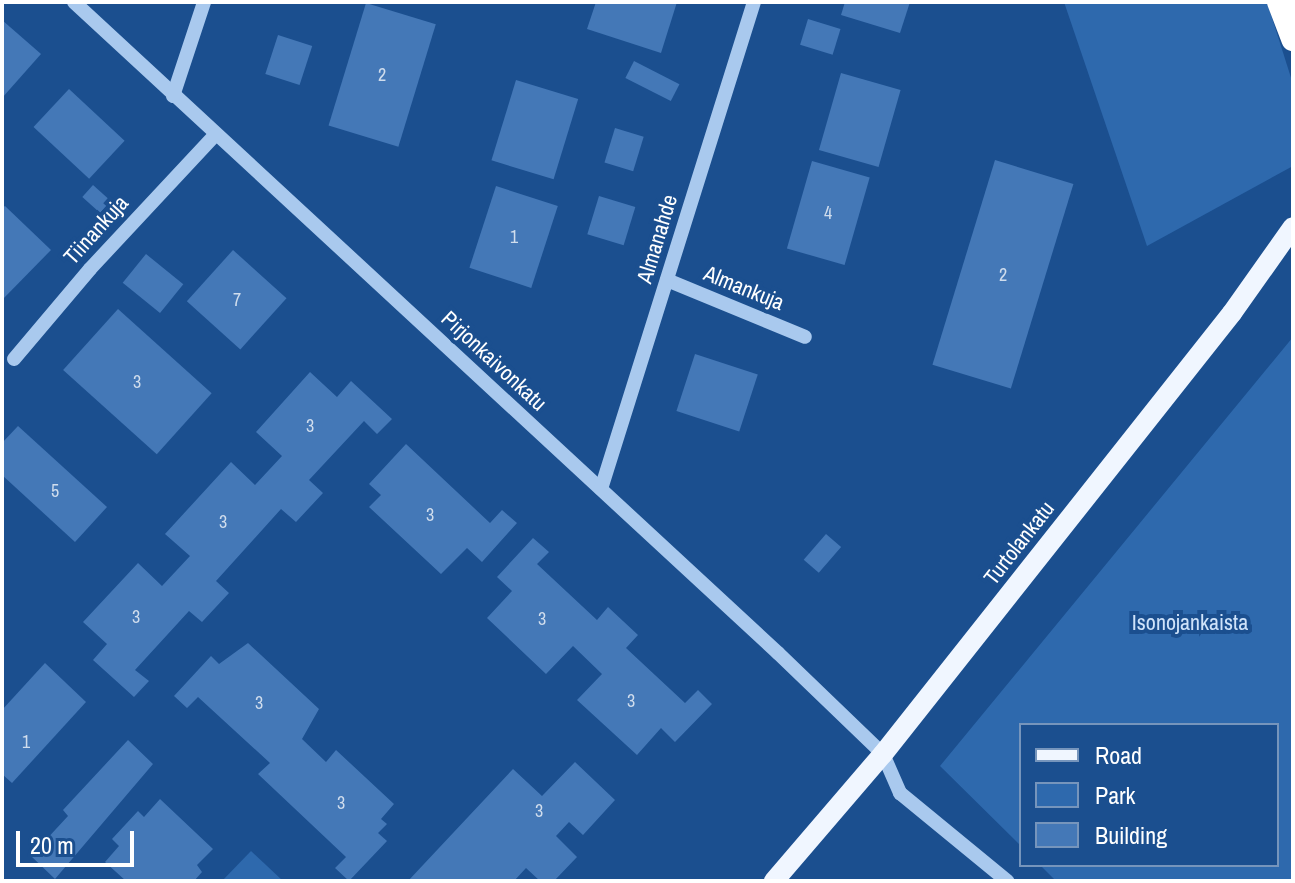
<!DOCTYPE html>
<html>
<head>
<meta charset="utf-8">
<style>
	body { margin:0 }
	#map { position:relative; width:1295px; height:883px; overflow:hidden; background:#1b4f8f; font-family:"Archivo Narrow",sans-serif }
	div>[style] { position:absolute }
	.green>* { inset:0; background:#2e69ad }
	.building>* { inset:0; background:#4478b7; transform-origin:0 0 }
	.minor>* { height:14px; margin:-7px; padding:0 7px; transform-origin:7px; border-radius:7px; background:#a9c9ee }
	.major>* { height:20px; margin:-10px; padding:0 10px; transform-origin:10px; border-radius:10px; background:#f0f6ff }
	.highway>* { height:24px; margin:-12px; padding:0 12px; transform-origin:12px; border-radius:12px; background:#fff }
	span { translate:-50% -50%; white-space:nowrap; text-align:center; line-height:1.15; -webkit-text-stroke:8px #1b4f8f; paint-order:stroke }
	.number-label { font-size:18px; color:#d0dded }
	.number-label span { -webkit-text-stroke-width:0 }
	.street-label { font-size:22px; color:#fff }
	.park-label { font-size:22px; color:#cfe3fa }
	.frame { position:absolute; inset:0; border:4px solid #fff; pointer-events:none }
	.legend { position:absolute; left:1019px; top:723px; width:260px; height:144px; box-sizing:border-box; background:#1b4f8f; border:2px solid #7695bc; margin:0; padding:10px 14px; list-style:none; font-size:24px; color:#fff }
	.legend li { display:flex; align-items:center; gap:16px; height:40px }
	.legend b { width:40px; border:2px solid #7695bc }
	.scale { position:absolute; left:16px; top:831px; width:118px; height:36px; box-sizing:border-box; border:4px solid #fff; border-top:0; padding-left:10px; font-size:24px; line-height:28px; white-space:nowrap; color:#fff; -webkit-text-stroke:6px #1b4f8f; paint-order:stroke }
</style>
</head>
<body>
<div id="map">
	<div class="green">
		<i style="clip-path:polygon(1064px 2px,1267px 2px,1293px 84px,1293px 166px,1147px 246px)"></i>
		<i style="clip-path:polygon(1293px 337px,1293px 881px,1056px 881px,1040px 865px,1277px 865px,1277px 725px,1021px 725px,1021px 846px,940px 766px)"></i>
		<i style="clip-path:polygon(251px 851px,283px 881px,222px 881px)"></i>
	</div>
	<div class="building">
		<i style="clip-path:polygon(596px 2px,677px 2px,661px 53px,587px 29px)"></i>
		<i style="clip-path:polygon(845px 2px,910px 2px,900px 33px,841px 15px)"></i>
		<i style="left:366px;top:3px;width:73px;height:128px;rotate:17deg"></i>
		<i style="left:808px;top:19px;width:34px;height:27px;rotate:17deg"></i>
		<i style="clip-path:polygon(2px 20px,41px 54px,2px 98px)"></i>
		<i style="left:278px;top:35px;width:36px;height:41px;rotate:18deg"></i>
		<i style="left:634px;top:61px;width:51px;height:19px;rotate:27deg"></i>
		<i style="left:841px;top:73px;width:62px;height:80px;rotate:16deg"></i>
		<i style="left:516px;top:80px;width:65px;height:84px;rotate:17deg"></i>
		<i style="left:69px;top:89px;width:76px;height:52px;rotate:43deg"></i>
		<i style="left:615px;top:128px;width:30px;height:36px;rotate:17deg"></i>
		<i style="left:995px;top:160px;width:82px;height:214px;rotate:17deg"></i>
		<i style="left:812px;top:161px;width:60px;height:91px;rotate:16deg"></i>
		<i style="left:93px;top:185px;width:24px;height:16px;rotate:42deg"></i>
		<i style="left:496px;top:186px;width:65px;height:86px;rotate:18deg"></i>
		<i style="left:599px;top:196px;width:38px;height:40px;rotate:17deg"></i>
		<i style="clip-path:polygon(5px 206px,51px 250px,2px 300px,2px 208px)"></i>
		<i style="left:233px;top:250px;width:72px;height:69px;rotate:42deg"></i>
		<i style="left:146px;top:254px;width:48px;height:37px;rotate:39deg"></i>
		<i style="left:118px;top:309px;width:126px;height:82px;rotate:42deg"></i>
		<i style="left:695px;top:354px;width:66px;height:60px;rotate:18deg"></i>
		<i style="clip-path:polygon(310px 372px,337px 397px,351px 381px,392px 419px,377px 434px,364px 421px,309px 480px,323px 493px,296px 522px,281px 509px,216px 581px,229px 593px,202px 622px,189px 611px,135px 670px,149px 681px,134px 697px,93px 660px,107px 644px,83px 622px,138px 563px,162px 586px,190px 556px,165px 534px,231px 462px,255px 485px,282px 456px,256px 432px)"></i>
		<i style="clip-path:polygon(18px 426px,107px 507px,75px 542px,2px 475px,2px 443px)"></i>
		<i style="clip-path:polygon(406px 444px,490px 523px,502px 510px,517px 523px,482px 562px,467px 548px,441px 574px,369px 507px,381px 495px,369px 484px)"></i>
		<i style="left:826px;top:534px;width:20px;height:34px;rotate:41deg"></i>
		<i style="clip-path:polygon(533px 538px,549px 552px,537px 564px,597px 620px,608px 607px,638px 635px,626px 648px,685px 703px,698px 690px,712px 704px,675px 742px,661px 728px,637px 755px,577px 700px,602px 674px,573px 646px,546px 674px,487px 618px,512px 591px,497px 577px)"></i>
		<i style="clip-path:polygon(248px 643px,319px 709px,302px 739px,326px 762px,336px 750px,394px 804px,381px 819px,387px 824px,378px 833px,387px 841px,349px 881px,335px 868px,346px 857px,258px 774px,270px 763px,198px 697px,187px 708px,174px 696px,211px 656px,219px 664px)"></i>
		<i style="clip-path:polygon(45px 663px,86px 702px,12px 783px,2px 774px,2px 710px)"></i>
		<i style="clip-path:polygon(128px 740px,153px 764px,55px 879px,31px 856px,68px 816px,63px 810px)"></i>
		<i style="clip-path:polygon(575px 762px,615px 800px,583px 835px,569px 822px,556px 836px,577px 857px,554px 881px,540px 881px,526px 868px,514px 881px,408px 881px,513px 769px,542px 796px)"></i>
		<i style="clip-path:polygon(160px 799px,213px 849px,197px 865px,202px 872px,194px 881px,126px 881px,105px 862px,119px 846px,112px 839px,138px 811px,144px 817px)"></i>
	</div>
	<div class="minor">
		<i style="left:74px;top:2px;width:959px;rotate:42.76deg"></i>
		<i style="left:778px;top:653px;width:146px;rotate:43.9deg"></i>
		<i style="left:883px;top:754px;width:43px;rotate:66.4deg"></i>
		<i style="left:900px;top:793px;width:139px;rotate:39.4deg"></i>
		<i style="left:173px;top:96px;width:99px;rotate:-71.7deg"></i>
		<i style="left:667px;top:280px;width:149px;rotate:22.4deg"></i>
		<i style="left:14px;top:359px;width:118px;rotate:-49.8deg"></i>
		<i style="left:90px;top:269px;width:183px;rotate:-47deg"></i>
		<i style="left:601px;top:489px;width:510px;rotate:-72.56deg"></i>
	</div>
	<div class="major">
		<i style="left:774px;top:881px;width:167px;rotate:-49.4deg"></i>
		<i style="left:883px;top:754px;width:562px;rotate:-51.64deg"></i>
		<i style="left:1232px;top:313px;width:105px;rotate:-54.7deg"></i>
	</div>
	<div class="highway">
		<i style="left:1279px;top:2px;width:40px;rotate:69deg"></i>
	</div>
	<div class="number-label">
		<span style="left:382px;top:75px">2</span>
		<span style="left:828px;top:213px">4</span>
		<span style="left:514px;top:237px">1</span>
		<span style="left:1003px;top:275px">2</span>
		<span style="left:237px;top:300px">7</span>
		<span style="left:137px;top:382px">3</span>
		<span style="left:310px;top:426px">3</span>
		<span style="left:55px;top:491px">5</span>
		<span style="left:430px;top:515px">3</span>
		<span style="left:223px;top:522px">3</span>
		<span style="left:136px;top:617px">3</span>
		<span style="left:542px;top:619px">3</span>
		<span style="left:631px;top:701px">3</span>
		<span style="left:259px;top:703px">3</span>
		<span style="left:26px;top:742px">1</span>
		<span style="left:341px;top:803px">3</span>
		<span style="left:539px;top:811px">3</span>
	</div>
	<div class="street-label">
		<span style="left:96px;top:230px;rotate:-48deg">Tiinankuja</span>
		<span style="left:657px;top:239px;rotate:-73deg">Almanahde</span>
		<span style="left:744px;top:288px;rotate:22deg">Almankuja</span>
		<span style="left:494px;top:361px;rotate:43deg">Pirjonkaivonkatu</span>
		<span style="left:1019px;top:543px;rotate:-52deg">Turtolankatu</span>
	</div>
	<div class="park-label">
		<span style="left:1190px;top:623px">Isonojankaista</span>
	</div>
	<div class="frame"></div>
	<ul class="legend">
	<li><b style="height:10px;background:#f0f6ff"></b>Road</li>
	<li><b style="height:22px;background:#2e69ad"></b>Park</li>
	<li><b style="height:22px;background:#4478b7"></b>Building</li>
	</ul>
	<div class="scale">20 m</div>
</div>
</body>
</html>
